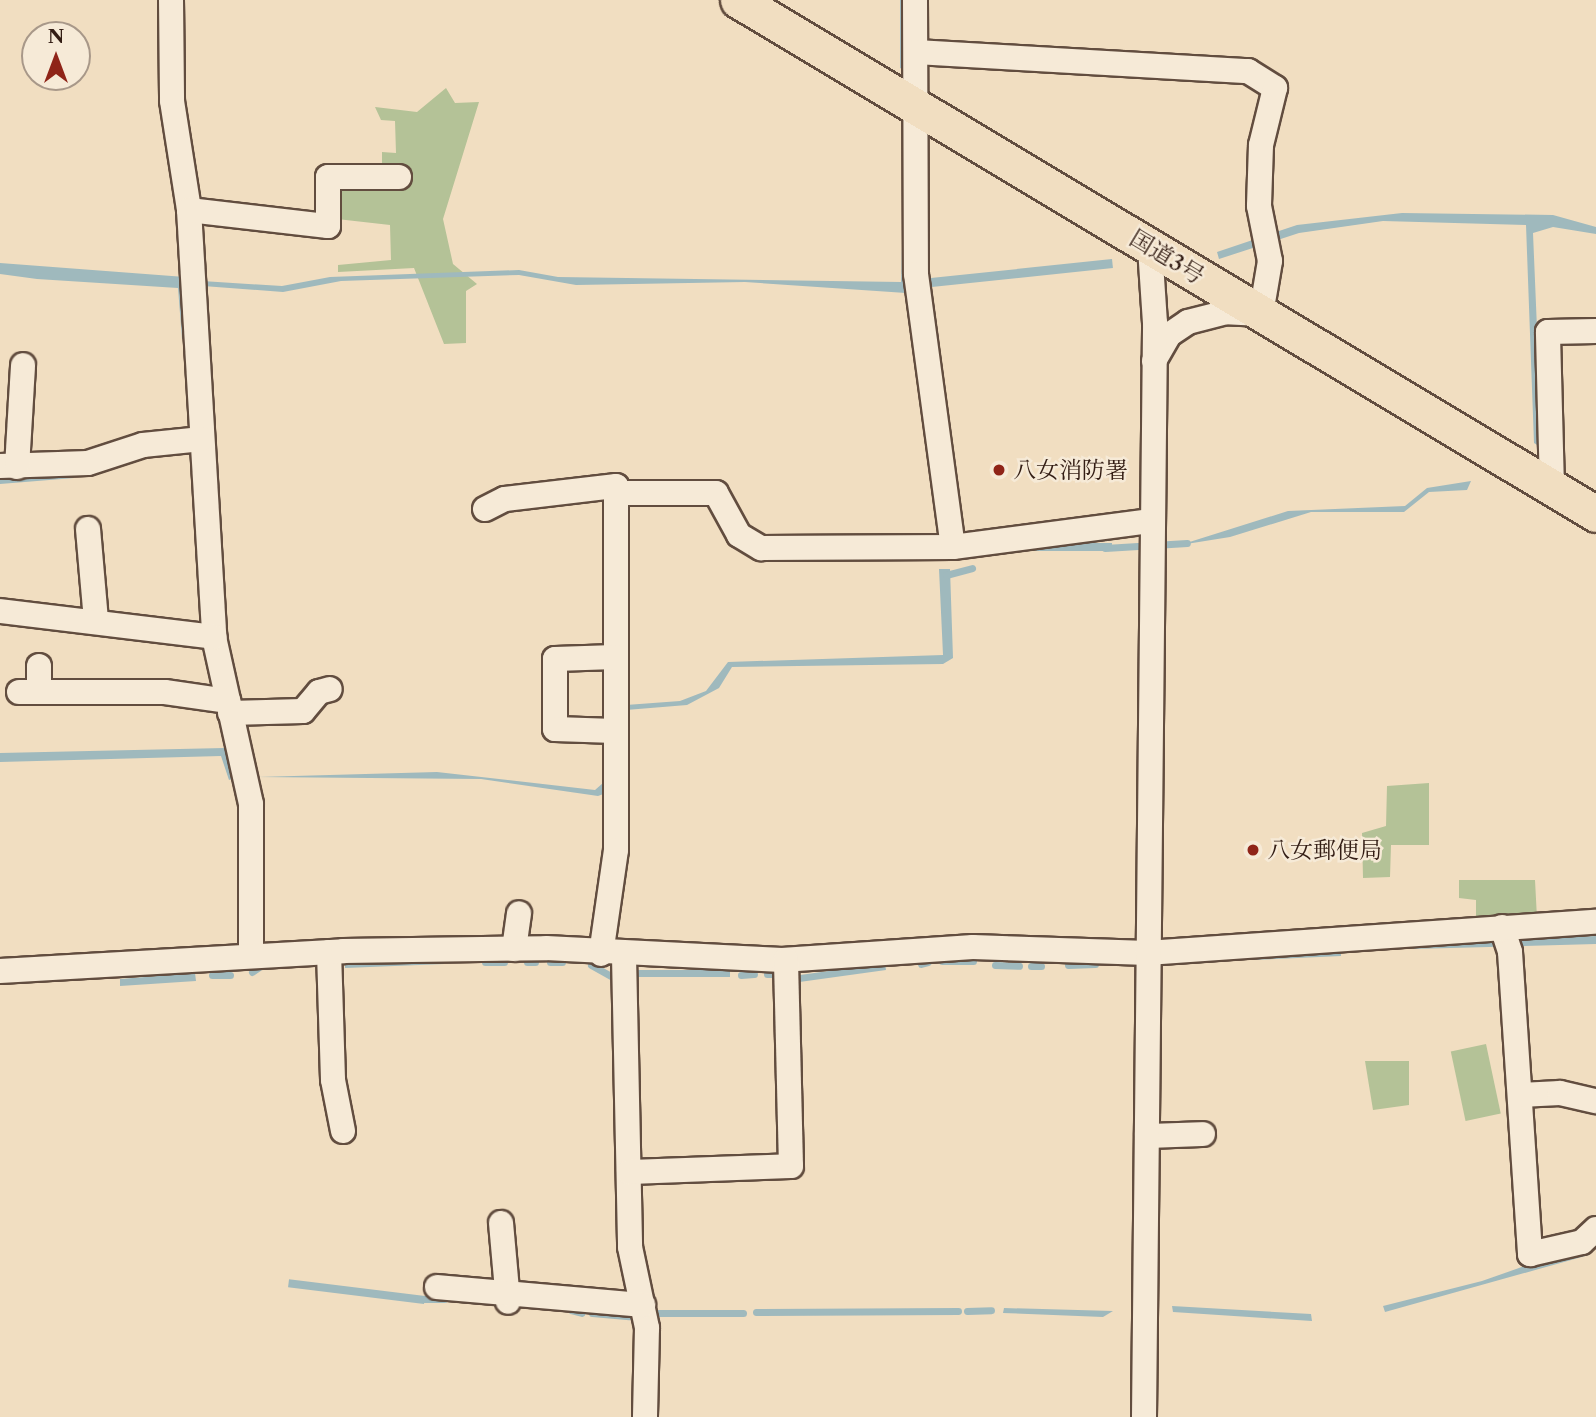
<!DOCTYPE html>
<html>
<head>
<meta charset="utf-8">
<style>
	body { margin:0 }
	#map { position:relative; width:1596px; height:1417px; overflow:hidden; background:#f1dec1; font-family:"Libre Caslon Text","Noto Serif JP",serif }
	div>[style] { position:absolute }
	.green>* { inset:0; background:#b4c297; transform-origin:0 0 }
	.water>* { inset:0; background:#9fb9bd; transform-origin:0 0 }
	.stream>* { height:7px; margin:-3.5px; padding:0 3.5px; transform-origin:3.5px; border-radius:3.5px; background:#9fb9bd }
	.roads { filter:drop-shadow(2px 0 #624d3f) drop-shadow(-2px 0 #624d3f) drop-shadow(0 2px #624d3f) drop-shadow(0 -2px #624d3f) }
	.minor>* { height:24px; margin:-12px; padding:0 12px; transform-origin:12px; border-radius:12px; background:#f6ead7 }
	.highway>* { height:35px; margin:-17.5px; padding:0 17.5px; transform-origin:17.5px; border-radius:17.5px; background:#f1dec1 }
	.dots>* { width:19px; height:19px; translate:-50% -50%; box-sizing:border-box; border:4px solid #f6ead7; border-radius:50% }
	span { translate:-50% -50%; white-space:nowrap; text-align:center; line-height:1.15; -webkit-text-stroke:5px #f6ead7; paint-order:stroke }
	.street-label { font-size:23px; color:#331d14 }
	.poi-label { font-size:23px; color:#331d14 }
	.left { translate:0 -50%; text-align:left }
	.north { position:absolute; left:21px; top:21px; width:70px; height:70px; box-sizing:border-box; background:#f6ead7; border:2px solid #a89889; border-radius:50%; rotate:0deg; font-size:19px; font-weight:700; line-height:28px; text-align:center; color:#331d14 }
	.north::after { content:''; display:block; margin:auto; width:24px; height:32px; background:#8f2418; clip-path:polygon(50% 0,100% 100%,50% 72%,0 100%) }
</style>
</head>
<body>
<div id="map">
	<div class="green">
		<i style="clip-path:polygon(446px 88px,455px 103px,479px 102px,443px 219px,453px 264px,477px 284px,466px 291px,466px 343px,444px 344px,414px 268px,338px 272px,338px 265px,391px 260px,390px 225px,337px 219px,331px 170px,382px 164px,382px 152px,396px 153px,395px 121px,381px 120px,375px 107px,417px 112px)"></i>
		<i style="clip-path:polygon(1429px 783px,1429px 845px,1391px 845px,1390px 877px,1363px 878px,1362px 833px,1386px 826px,1387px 786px)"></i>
		<i style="clip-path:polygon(1459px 880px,1535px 880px,1537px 918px,1476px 922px,1476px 900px,1459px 898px)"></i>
		<i style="left:1486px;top:1044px;width:71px;height:36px;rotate:78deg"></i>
		<i style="clip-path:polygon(1365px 1061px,1409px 1061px,1409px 1105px,1373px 1110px)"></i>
	</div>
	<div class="water">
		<i style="clip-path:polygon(900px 0,905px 0,904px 70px,900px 68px)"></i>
		<i style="clip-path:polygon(905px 138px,906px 293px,745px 282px,576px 285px,519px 275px,341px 281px,283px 292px,203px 286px,202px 281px,282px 286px,330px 277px,519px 270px,558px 277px,901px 282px)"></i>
		<i style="clip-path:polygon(1402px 213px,1553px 215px,1596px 227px,1596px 234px,1553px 227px,1533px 233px,1542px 448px,1534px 443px,1526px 225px,1383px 221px,1299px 233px,1219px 259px,1217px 252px,1297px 225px)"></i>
		<i style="left:1112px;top:259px;width:9px;height:187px;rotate:84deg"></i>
		<i style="clip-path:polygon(0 263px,185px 277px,191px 339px,182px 339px,178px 288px,37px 279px,0 274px)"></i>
		<i style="clip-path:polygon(73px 473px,74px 478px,0 484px,0 478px)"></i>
		<i style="clip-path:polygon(1471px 481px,1467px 490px,1429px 492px,1404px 512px,1311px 512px,1230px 537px,1180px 545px,1288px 511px,1405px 506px,1427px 488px)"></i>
		<i style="left:1112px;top:543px;width:8px;height:151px;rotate:90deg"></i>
		<i style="clip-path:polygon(939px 569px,950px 569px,953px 658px,943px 664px,732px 667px,719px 688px,687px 705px,626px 710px,626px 705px,680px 701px,706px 691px,728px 662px,943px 655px)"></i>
		<i style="clip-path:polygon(604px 743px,606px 793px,598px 796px,481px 779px,258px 777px,437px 772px,595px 790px,603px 783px)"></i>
		<i style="clip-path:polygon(224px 748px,237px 777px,229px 780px,221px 756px,0 762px,0 753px)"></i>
		<i style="clip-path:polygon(1596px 936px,1596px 944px,1413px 949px,1412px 943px)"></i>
		<i style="clip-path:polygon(1341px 949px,1341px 956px,1253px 960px,1253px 954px)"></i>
		<i style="clip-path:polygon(443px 959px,444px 964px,345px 968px,345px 962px)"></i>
		<i style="left:885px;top:963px;width:7px;height:91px;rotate:82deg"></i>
		<i style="left:632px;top:970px;width:98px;height:7px"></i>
		<i style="clip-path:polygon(195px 973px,196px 981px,120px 986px,120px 979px)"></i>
		<i style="clip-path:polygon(1596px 1241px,1589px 1255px,1385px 1312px,1383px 1306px,1482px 1281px)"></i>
		<i style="left:425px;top:1296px;width:8px;height:137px;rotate:97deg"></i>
		<i style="clip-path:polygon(1172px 1306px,1311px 1314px,1312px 1321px,1173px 1312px)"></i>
		<i style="clip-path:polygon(1004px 1308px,1113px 1311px,1103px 1317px,1003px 1313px)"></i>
	</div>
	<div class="stream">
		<i style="left:1105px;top:548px;width:82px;rotate:-3.5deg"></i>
		<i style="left:946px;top:575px;width:27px;rotate:-15deg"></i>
		<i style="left:942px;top:961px;width:31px"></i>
		<i style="left:485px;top:962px;width:19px"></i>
		<i style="left:527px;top:962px;width:8px"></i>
		<i style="left:550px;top:962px;width:12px"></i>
		<i style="left:921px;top:964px;width:7px;rotate:-16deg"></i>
		<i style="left:591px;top:965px;width:25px;rotate:29deg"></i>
		<i style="left:995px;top:965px;width:24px;rotate:2deg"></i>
		<i style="left:1068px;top:965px;width:27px;rotate:-2deg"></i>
		<i style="left:1031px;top:966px;width:10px"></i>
		<i style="left:252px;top:972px;width:12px;rotate:-35deg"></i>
		<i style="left:767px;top:974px;width:10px"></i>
		<i style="left:212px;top:975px;width:18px"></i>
		<i style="left:741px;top:975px;width:13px;rotate:-4deg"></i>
		<i style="left:418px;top:1299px;width:26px"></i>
		<i style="left:571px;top:1310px;width:11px;rotate:15deg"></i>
		<i style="left:967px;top:1311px;width:24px;rotate:-2deg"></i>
		<i style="left:756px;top:1312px;width:202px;rotate:-0.3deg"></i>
		<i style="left:592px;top:1313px;width:37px;rotate:5deg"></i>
		<i style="left:658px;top:1313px;width:85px"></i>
	</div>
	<div class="roads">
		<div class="minor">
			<i style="left:171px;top:0;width:101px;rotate:89.4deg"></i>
			<i style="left:172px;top:101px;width:110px;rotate:81.1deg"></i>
			<i style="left:189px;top:210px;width:428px;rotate:86.6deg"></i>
			<i style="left:214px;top:637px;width:171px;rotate:77.5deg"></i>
			<i style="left:251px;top:804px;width:149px;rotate:90deg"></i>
			<i style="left:915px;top:0;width:274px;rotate:89.8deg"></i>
			<i style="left:916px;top:274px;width:275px;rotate:82.3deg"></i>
			<i style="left:916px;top:52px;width:333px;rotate:3.3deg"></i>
			<i style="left:1248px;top:71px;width:32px;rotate:32deg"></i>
			<i style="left:1275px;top:88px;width:59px;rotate:103.8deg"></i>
			<i style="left:1261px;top:145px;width:61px;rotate:91.9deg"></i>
			<i style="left:1259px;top:206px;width:56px;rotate:78.7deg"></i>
			<i style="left:1270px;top:261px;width:54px;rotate:99.6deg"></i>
			<i style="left:1261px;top:314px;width:34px;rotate:-177deg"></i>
			<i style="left:1227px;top:312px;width:40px;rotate:165.6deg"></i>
			<i style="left:1188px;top:322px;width:23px;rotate:146deg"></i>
			<i style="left:1169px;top:335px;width:30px;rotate:120deg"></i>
			<i style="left:189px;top:210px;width:140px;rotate:6.6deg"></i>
			<i style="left:328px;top:226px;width:49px;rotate:-90deg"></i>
			<i style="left:328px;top:177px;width:71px"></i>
			<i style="left:0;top:466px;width:88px;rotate:-2deg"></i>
			<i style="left:88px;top:463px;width:58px;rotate:-18.1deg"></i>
			<i style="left:143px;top:445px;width:59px;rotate:-5.8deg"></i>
			<i style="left:17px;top:467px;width:102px;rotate:-86.6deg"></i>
			<i style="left:1552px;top:488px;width:156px;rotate:-91.5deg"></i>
			<i style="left:1548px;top:332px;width:48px;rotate:-1.2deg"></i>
			<i style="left:616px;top:493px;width:100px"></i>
			<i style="left:716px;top:493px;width:48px;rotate:61.3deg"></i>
			<i style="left:739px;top:535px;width:26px;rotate:31deg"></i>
			<i style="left:761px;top:548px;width:192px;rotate:-0.3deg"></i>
			<i style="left:953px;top:547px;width:200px;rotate:-7.5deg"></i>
			<i style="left:485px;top:509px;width:22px;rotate:-27deg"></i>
			<i style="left:505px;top:499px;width:112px;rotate:-6.7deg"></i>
			<i style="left:616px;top:486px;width:364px;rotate:90deg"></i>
			<i style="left:616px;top:850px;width:105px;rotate:98.2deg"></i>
			<i style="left:88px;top:529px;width:92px;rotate:85deg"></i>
			<i style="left:0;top:611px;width:216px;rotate:6.9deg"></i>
			<i style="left:615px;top:657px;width:60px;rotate:178.1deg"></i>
			<i style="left:555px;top:659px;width:70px;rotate:90deg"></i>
			<i style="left:555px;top:729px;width:60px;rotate:1.9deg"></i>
			<i style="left:39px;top:666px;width:26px;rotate:90deg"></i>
			<i style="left:19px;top:692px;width:146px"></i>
			<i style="left:165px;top:692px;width:64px;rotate:8.1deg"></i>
			<i style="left:230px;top:713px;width:73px;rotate:-1.6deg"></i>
			<i style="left:303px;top:711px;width:25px;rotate:-50deg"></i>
			<i style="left:319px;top:692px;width:11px;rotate:-15deg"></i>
			<i style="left:1502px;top:927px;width:26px;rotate:72deg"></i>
			<i style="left:1510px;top:952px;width:303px;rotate:86.2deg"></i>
			<i style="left:1530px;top:1254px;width:53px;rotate:-13deg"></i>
			<i style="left:1582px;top:1242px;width:19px;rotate:-43deg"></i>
			<i style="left:514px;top:949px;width:36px;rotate:-82deg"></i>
			<i style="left:329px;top:952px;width:128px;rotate:88.2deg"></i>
			<i style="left:333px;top:1080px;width:52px;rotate:78.9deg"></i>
			<i style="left:624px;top:956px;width:291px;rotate:88.8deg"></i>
			<i style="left:630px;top:1247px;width:83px;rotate:78.1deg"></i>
			<i style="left:647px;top:1328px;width:89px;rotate:91.3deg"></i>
			<i style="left:0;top:971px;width:344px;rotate:-3.3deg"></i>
			<i style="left:343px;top:951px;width:203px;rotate:-0.8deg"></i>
			<i style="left:546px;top:948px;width:236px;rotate:2.9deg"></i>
			<i style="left:782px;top:960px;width:191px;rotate:-3.9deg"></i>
			<i style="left:973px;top:947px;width:175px;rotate:2deg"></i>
			<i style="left:1148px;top:953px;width:449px;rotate:-4deg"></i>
			<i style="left:1520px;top:1095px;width:40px;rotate:-2.9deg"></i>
			<i style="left:1560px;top:1093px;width:37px;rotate:13deg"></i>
			<i style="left:1147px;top:1136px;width:56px;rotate:-2deg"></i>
			<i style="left:629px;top:1172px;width:162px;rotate:-2.1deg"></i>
			<i style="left:791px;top:1166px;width:206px;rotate:-91.4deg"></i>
			<i style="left:501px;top:1223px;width:79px;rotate:84.9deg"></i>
			<i style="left:437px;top:1287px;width:207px;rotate:5deg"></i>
			<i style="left:1144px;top:1417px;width:1094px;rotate:-89.42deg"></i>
			<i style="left:1155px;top:323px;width:76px;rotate:-93.8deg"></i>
		</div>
		<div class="highway">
			<i style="left:738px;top:0;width:1000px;rotate:30.92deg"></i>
		</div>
	</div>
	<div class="dots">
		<i style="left:999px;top:470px;background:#8f2418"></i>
		<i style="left:1253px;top:850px;background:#8f2418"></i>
	</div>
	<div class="street-label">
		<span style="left:1167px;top:257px;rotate:31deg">国道3号</span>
	</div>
	<div class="poi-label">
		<span class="left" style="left:1013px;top:470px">八女消防署</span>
		<span class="left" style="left:1267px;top:850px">八女郵便局</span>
	</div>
	<div class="north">N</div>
</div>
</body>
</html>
